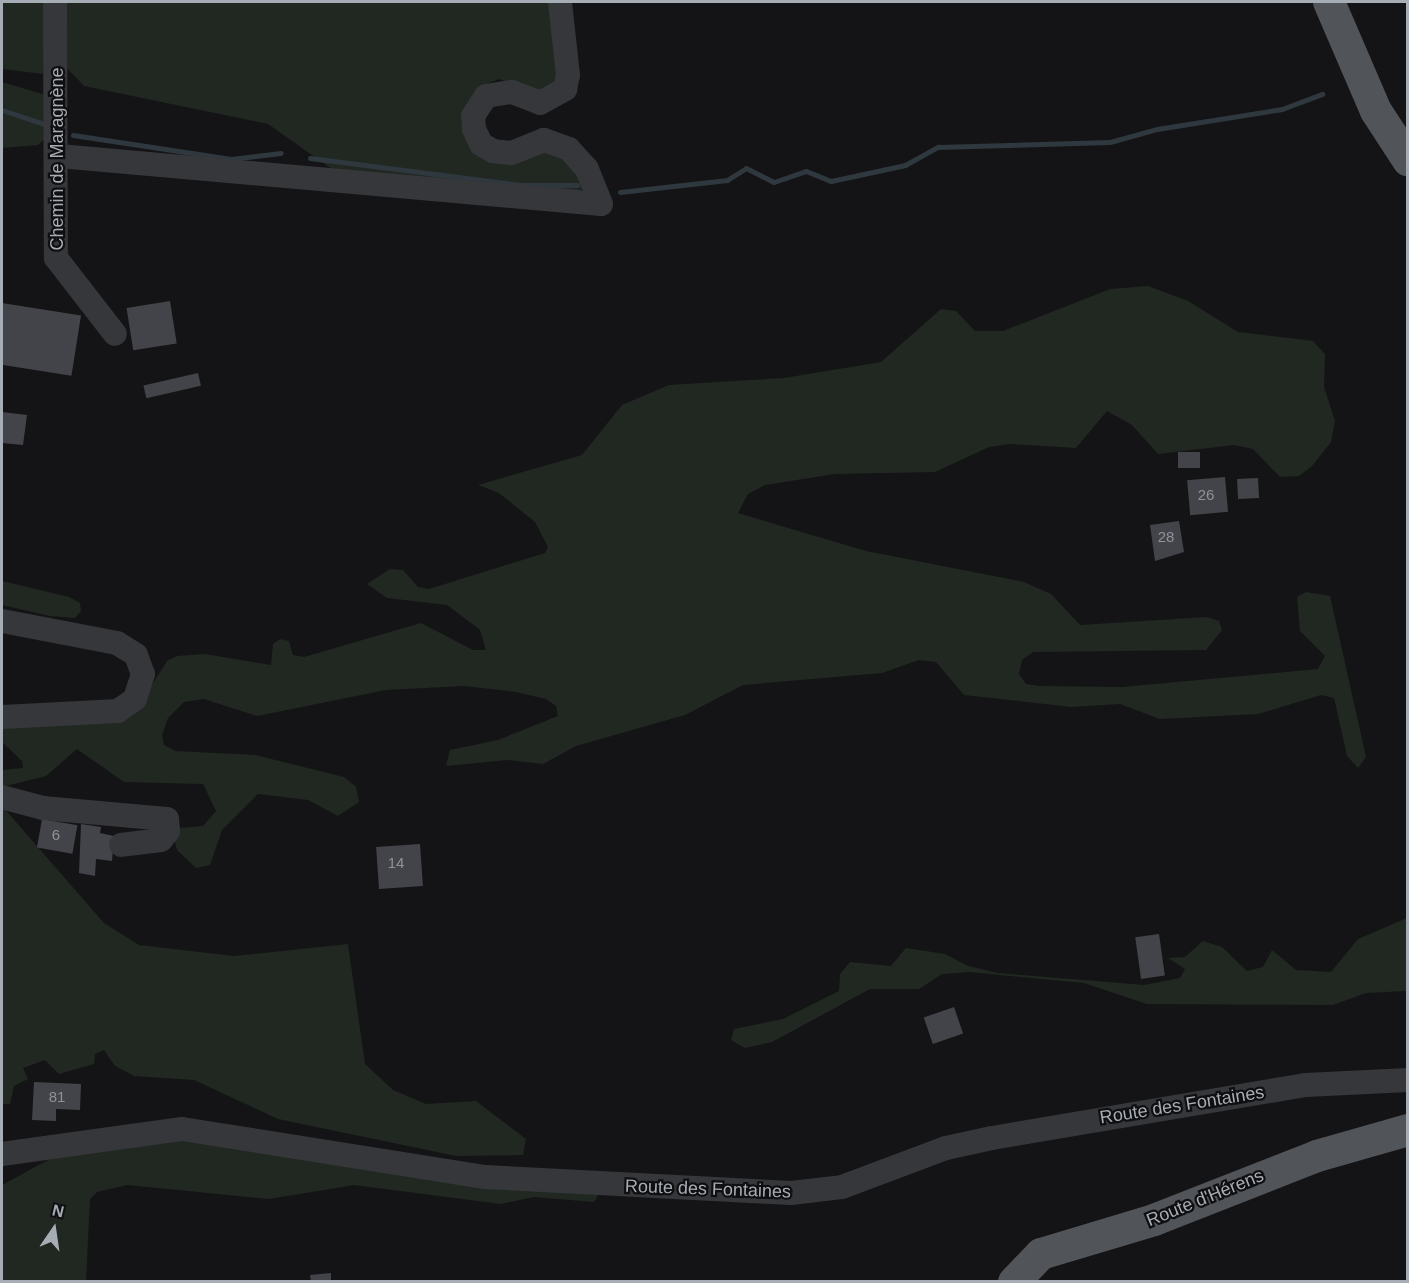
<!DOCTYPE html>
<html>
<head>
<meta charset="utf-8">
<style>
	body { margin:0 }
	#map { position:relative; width:1409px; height:1283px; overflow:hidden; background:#141416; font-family:Arial,sans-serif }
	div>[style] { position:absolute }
	.green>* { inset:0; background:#202821 }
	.stream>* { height:5px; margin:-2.5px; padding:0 2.5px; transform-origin:2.5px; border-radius:2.5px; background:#2e383e }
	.building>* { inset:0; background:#434449; transform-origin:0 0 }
	.minor>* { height:24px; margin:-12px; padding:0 12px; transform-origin:12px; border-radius:12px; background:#35373a }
	.major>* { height:32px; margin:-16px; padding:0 16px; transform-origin:16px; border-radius:16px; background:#515459 }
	span { translate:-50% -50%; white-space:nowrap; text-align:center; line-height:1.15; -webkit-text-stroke:4.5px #0f0f11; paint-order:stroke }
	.number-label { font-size:15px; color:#8e939a }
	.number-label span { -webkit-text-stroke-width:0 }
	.street-label { font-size:18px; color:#a7adb5 }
	.frame { position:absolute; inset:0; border:3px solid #a7adb5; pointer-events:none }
	.north { position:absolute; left:24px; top:1199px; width:60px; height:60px; -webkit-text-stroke:4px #0f0f11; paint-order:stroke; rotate:13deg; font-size:16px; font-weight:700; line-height:24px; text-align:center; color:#a7adb5 }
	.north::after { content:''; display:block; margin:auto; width:21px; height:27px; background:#a7adb5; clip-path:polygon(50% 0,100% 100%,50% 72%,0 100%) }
</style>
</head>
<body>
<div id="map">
	<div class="green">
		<i style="clip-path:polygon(2px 2px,51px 2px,43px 74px,2px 69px)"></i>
		<i style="clip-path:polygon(64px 2px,552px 2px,558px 84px,546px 96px,499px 79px,482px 86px,464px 112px,470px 142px,552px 149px,581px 178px,582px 189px,574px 194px,336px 172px,268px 124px,84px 86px,66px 67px)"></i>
		<i style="clip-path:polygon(2px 82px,49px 96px,48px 136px,38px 145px,2px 148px)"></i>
		<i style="clip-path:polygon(1148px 286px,1188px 301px,1238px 332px,1313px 341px,1325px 354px,1324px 387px,1335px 421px,1331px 442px,1312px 466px,1299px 476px,1280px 477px,1253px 449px,1234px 445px,1158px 454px,1132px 425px,1107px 411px,1076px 448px,1010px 444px,989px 447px,935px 472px,835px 474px,765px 485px,748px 494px,738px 513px,866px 551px,1024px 582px,1051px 594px,1080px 625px,1207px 617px,1219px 621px,1222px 630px,1206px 650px,1033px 652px,1022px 660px,1019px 674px,1026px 684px,1040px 686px,1122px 687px,1318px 669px,1325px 656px,1300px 631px,1297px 597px,1306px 592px,1330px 596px,1366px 757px,1358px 768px,1347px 756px,1334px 698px,1321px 695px,1258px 714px,1160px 719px,1120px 704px,1071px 707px,964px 695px,936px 662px,919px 660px,882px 673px,743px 685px,685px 715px,576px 746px,543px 764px,507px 760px,446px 766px,450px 750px,498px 740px,558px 716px,556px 706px,546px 699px,516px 692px,464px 686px,386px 690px,257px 716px,204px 699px,184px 702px,168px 718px,162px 735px,164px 745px,175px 751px,255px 755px,344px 777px,356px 787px,359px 802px,338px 816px,308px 800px,258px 794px,222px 830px,210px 865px,196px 868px,177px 850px,173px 835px,178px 828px,203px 826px,216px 811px,203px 784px,124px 782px,77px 749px,46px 776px,2px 787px,2px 770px,23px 768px,22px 761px,2px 742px,2px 726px,67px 723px,150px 688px,167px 661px,177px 656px,205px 654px,271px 665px,273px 644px,280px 639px,289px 641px,293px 655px,304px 657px,421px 623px,473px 650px,486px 650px,480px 630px,447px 605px,387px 598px,367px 584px,390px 569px,403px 570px,418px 587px,429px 589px,545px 553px,548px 547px,535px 522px,499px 493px,478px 485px,582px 455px,622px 405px,669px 385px,784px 378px,881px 362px,941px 309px,956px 311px,975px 331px,1003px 331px,1110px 289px)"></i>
		<i style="clip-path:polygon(2px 581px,69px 597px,80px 603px,81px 611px,75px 618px,50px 616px,2px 605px)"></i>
		<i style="clip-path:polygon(2px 806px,104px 923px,139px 945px,234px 956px,348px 944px,365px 1064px,393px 1090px,426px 1104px,476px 1101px,526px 1139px,523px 1155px,456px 1156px,278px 1119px,194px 1080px,134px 1076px,115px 1066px,104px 1050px,95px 1054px,94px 1064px,59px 1074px,45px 1060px,23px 1068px,28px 1079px,14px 1086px,10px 1104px,3px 1104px)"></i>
		<i style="clip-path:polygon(1407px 918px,1407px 991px,1366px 993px,1333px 1005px,1147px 1004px,1084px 983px,970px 972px,942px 974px,919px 989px,870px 989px,772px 1042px,745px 1048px,731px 1040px,734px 1029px,783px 1019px,839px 991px,840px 974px,850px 962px,891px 966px,906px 948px,945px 954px,968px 966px,998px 973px,1144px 985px,1180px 978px,1185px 969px,1168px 958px,1185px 957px,1203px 941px,1222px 947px,1247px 971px,1263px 967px,1272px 950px,1296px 970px,1331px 972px,1358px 939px)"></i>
		<i style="clip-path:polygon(191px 1139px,596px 1191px,598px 1196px,594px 1202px,534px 1197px,501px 1204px,354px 1185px,269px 1199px,127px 1185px,97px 1192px,90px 1199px,86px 1281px,2px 1282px,2px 1185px,52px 1158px)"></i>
	</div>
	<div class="stream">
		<i style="left:2px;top:110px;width:44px;rotate:18.4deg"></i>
		<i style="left:73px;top:135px;width:160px;rotate:8.6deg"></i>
		<i style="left:231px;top:159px;width:50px;rotate:-6.8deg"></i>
		<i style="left:310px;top:158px;width:213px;rotate:7.3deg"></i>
		<i style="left:521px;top:185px;width:56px"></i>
		<i style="left:620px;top:192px;width:108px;rotate:-6.4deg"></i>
		<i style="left:727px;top:180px;width:22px;rotate:-32deg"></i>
		<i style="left:746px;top:168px;width:31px;rotate:27deg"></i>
		<i style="left:774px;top:182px;width:34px;rotate:-19deg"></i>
		<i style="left:806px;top:171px;width:27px;rotate:22deg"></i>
		<i style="left:831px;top:181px;width:76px;rotate:-12.2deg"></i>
		<i style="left:905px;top:165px;width:38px;rotate:-29deg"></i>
		<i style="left:938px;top:147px;width:172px;rotate:-1.7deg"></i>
		<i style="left:1110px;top:142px;width:49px;rotate:-15.5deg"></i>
		<i style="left:1157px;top:129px;width:127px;rotate:-9.1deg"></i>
		<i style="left:1282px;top:109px;width:43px;rotate:-20.6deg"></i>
	</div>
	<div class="building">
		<i style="left:170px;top:301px;width:43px;height:44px;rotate:81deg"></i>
		<i style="left:2px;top:303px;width:80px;height:61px;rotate:9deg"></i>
		<i style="left:198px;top:373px;width:13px;height:56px;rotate:77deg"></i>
		<i style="clip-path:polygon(2px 412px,27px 415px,23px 445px,2px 443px)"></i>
		<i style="left:1200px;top:452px;width:16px;height:22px;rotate:90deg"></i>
		<i style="left:1225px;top:477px;width:35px;height:38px;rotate:85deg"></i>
		<i style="left:1258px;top:478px;width:20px;height:21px;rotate:87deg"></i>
		<i style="clip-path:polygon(1179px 521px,1184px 552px,1155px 561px,1150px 525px)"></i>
		<i style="left:42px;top:819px;width:36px;height:29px;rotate:10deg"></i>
		<i style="clip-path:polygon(81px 824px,101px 827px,100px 833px,114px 836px,112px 861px,96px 859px,95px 876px,79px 873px)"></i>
		<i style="left:420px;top:844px;width:42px;height:44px;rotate:86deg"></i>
		<i style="left:1159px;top:934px;width:42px;height:24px;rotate:82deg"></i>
		<i style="left:954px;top:1007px;width:28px;height:32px;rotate:71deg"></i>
		<i style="clip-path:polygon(34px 1082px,81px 1084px,80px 1110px,56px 1109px,56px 1121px,32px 1120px)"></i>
		<i style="clip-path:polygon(331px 1273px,331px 1282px,311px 1282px,310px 1275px)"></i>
	</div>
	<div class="minor">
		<i style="left:55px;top:2px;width:256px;rotate:89.8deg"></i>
		<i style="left:56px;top:258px;width:96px;rotate:52.2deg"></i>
		<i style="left:59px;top:156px;width:544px;rotate:5.06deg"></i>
		<i style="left:601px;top:204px;width:38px;rotate:-112deg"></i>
		<i style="left:587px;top:169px;width:27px;rotate:-132deg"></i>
		<i style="left:569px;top:149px;width:27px;rotate:-160deg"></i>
		<i style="left:544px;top:140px;width:35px;rotate:158deg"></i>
		<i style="left:511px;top:153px;width:18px;rotate:-174deg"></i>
		<i style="left:493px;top:151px;width:14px;rotate:-150deg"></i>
		<i style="left:481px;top:144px;width:17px;rotate:-115deg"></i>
		<i style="left:474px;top:129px;width:13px;rotate:-94deg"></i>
		<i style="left:473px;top:116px;width:24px;rotate:-57deg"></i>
		<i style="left:486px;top:96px;width:26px;rotate:-9deg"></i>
		<i style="left:512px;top:92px;width:30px;rotate:21deg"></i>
		<i style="left:540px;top:103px;width:29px;rotate:-29deg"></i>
		<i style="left:565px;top:89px;width:14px;rotate:-78deg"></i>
		<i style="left:568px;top:75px;width:73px;rotate:-96.3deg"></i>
		<i style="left:2px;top:621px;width:117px;rotate:10.8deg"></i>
		<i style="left:117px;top:643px;width:22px;rotate:32deg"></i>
		<i style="left:136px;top:655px;width:20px;rotate:70deg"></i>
		<i style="left:143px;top:674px;width:26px;rotate:108deg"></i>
		<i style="left:135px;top:699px;width:21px;rotate:145deg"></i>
		<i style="left:118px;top:711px;width:116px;rotate:177deg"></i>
		<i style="left:2px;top:797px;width:42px;rotate:15deg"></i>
		<i style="left:43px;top:808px;width:124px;rotate:5.1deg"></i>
		<i style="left:167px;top:819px;width:12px;rotate:85deg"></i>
		<i style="left:168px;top:831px;width:11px;rotate:128deg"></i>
		<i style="left:161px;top:840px;width:40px;rotate:172.9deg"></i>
		<i style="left:2px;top:1154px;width:182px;rotate:-7.9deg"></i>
		<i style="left:182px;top:1129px;width:307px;rotate:9deg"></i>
		<i style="left:485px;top:1177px;width:306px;rotate:3deg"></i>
		<i style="left:791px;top:1193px;width:51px;rotate:-6.7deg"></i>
		<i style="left:842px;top:1187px;width:111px;rotate:-20.6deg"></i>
		<i style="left:946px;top:1148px;width:47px;rotate:-12.3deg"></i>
		<i style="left:992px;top:1138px;width:318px;rotate:-9.6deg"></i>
		<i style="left:1306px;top:1085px;width:102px;rotate:-2.8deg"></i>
	</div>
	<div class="major">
		<i style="left:1329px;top:2px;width:119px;rotate:66.7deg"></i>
		<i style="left:1376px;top:111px;width:59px;rotate:56.9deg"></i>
		<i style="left:1014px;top:1282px;width:39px;rotate:-46deg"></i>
		<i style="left:1041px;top:1254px;width:118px;rotate:-16.7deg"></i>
		<i style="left:1154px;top:1220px;width:175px;rotate:-21.4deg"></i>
		<i style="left:1317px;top:1156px;width:95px;rotate:-15.9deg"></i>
	</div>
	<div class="number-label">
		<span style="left:1206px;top:495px">26</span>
		<span style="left:1166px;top:537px">28</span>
		<span style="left:56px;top:835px">6</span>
		<span style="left:396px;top:863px">14</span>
		<span style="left:57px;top:1097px">81</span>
	</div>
	<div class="street-label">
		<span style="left:57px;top:159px;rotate:-90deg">Chemin de Maragnène</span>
		<span style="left:1182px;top:1105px;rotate:-9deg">Route des Fontaines</span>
		<span style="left:708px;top:1189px;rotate:2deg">Route des Fontaines</span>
		<span style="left:1205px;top:1198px;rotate:-22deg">Route d'Hérens</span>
	</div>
	<div class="frame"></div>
	<div class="north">N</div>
</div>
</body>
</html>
